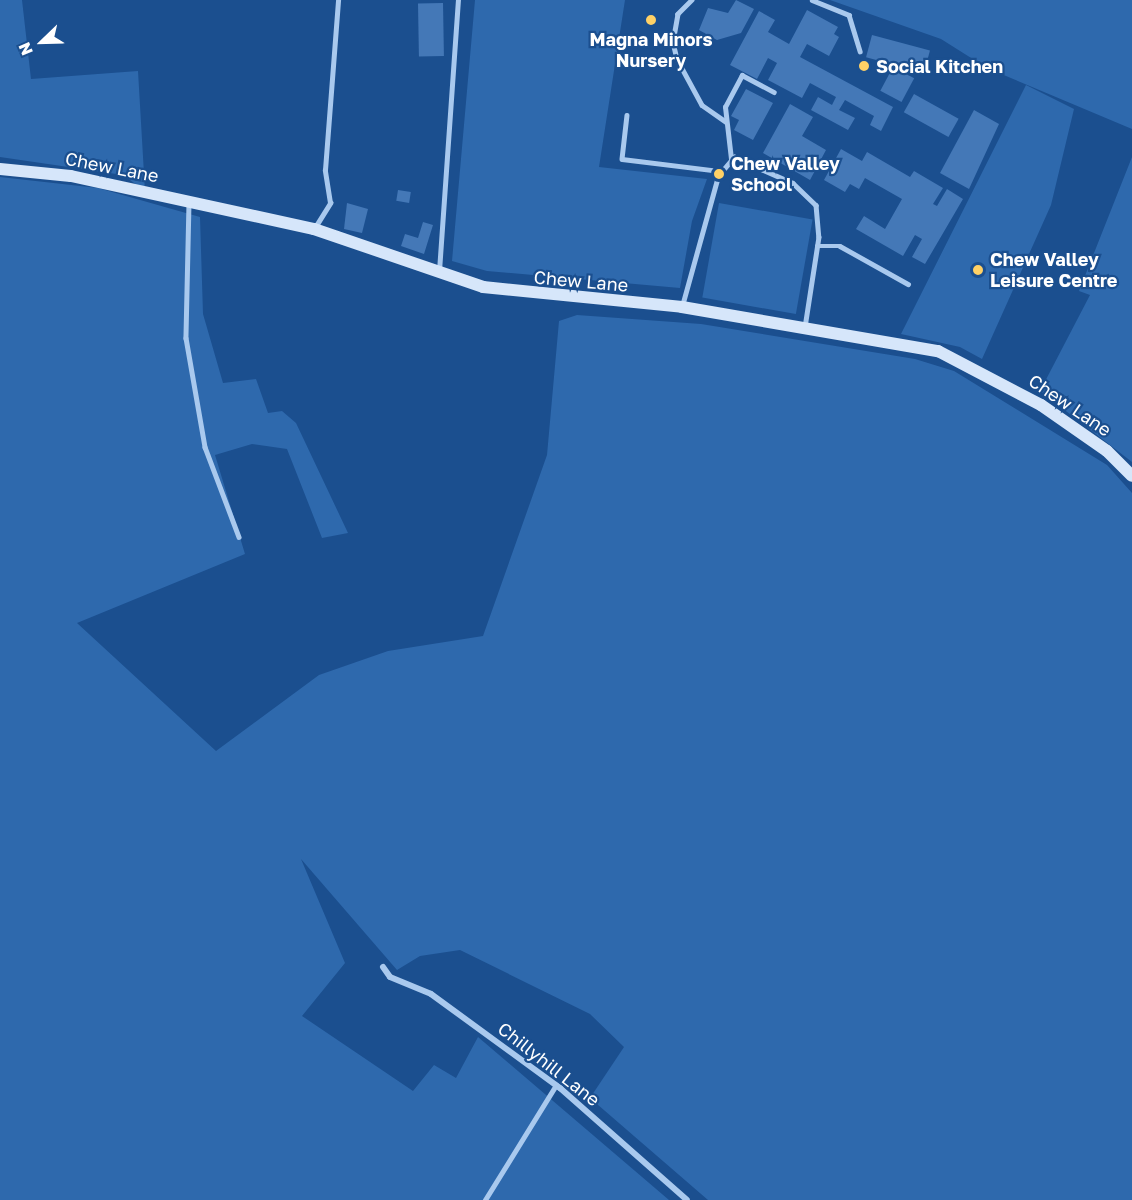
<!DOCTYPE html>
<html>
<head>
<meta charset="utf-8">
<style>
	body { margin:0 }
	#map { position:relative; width:1132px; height:1200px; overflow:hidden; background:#1b4f8f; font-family:"Golos Text",sans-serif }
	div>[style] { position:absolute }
	.green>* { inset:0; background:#2e69ad; transform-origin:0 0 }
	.building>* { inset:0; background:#4478b7; transform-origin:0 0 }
	.service>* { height:4.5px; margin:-2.25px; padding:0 2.25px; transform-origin:2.25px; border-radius:2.25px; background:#a9c9ee }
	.minor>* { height:6px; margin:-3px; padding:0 3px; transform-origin:3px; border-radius:3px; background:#a9c9ee }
	.secondary>* { height:12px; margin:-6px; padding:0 6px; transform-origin:6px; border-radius:6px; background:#d6e6fa }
	.dots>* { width:16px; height:16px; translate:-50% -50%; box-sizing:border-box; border:3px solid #1b4f8f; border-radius:50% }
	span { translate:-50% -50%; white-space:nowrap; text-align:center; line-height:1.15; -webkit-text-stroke:4.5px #1b4f8f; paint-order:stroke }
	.poi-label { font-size:18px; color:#fff; font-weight:700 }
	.left { translate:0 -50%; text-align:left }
	.street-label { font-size:18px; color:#fff }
	.north { position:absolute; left:12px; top:12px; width:60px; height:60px; -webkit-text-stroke:4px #1b4f8f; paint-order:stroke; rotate:247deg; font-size:16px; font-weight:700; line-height:24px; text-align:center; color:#fff }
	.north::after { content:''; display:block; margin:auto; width:21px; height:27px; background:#fff; clip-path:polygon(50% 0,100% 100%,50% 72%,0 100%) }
</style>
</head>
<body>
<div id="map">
	<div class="green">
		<i style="clip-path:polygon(0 0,22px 0,31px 79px,138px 71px,145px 191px,123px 175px,0 157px)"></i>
		<i style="clip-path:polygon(475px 0,625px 0,599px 167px,707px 179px,692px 221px,680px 288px,487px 271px,452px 261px)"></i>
		<i style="clip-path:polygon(830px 0,1132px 0,1132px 129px,987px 68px,941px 39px)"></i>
		<i style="clip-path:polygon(1026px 85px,1074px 109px,1051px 205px,982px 359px,960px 347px,901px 334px)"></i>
		<i style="clip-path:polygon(1132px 157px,1132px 462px,1040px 391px,1090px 295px,1079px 291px)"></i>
		<i style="clip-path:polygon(0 177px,98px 188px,200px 217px,203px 314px,223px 383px,256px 379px,268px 413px,282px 411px,296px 423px,348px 533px,322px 538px,287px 449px,252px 444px,215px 455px,245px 554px,77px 623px,216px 751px,319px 675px,388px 651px,483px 636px,547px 455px,559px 321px,577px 315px,701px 324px,915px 359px,954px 371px,1107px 465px,1132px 493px,1132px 1200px,708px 1200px,590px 1098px,624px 1047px,590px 1014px,460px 950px,420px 956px,397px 970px,301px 859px,345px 963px,302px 1016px,413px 1091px,434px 1065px,456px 1078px,478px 1037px,669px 1200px,0 1200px)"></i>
		<i style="left:719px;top:203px;width:95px;height:96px;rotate:10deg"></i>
	</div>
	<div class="building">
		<i style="clip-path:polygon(736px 0,754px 9px,741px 33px,717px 40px,699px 30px,708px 8px,728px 13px)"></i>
		<i style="left:443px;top:3px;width:53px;height:25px;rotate:89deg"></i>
		<i style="clip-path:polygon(807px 10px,838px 27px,834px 34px,839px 37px,829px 56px,807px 44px,800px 57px,893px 107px,881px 131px,870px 125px,874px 116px,845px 100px,839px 110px,855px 118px,848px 130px,811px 110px,818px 97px,832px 105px,836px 97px,810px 83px,802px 98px,768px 80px,777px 63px,768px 58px,757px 79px,730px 65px,759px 11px,775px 20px,768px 32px,789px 44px)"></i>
		<i style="left:872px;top:35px;width:60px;height:23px;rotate:15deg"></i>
		<i style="left:893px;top:67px;width:24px;height:27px;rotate:28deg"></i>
		<i style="clip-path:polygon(746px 89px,773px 103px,753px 140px,734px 130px,739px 120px,731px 116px)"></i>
		<i style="left:914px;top:94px;width:51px;height:21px;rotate:29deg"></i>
		<i style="clip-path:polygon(790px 104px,813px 117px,802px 136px,826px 150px,810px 180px,763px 153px)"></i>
		<i style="clip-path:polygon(974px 110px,999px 124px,969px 189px,940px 173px)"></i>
		<i style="clip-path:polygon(841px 149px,862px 161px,867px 152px,910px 177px,914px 171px,943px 188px,933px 204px,937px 206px,947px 189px,963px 199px,925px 264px,912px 257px,922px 239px,915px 235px,903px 256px,856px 229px,864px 216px,885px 229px,902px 199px,865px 178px,859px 189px,850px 184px,845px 192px,824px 180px)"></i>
		<i style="left:398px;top:190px;width:13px;height:11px;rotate:9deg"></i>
		<i style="clip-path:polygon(347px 203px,368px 209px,362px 233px,344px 229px)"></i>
		<i style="clip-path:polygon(423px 222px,433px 225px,424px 254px,401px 246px,405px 234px,418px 238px)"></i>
	</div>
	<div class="service">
		<i style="left:692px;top:0;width:20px;rotate:135deg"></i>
		<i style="left:678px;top:14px;width:28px;rotate:100deg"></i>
		<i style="left:673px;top:42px;width:17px;rotate:77deg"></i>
		<i style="left:677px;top:59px;width:52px;rotate:61.5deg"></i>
		<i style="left:702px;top:105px;width:29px;rotate:35deg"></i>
		<i style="left:812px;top:0;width:40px;rotate:22deg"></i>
		<i style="left:849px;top:15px;width:38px;rotate:73deg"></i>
		<i style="left:627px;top:115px;width:44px;rotate:96.5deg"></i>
		<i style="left:622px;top:159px;width:99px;rotate:7deg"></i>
		<i style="left:731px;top:159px;width:52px;rotate:-96.6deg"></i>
		<i style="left:725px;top:107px;width:36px;rotate:-62deg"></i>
		<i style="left:742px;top:75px;width:36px;rotate:28deg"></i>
		<i style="left:189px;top:203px;width:135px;rotate:91.3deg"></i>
		<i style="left:186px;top:338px;width:111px;rotate:80.1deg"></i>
		<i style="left:205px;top:447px;width:96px;rotate:69.3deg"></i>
		<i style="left:314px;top:229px;width:31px;rotate:-58deg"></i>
		<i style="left:330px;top:203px;width:33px;rotate:-99deg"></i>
		<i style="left:325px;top:170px;width:170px;rotate:-85.6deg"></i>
		<i style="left:817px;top:246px;width:23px"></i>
		<i style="left:840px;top:246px;width:78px;rotate:29.2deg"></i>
		<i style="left:439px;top:271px;width:272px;rotate:-86deg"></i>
		<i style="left:682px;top:306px;width:135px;rotate:-74.5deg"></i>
		<i style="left:718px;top:176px;width:25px;rotate:-50deg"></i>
		<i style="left:734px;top:157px;width:64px;rotate:23.8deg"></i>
		<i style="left:793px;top:183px;width:32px;rotate:44deg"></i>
		<i style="left:816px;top:205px;width:32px;rotate:85deg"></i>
		<i style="left:819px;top:237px;width:91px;rotate:98.8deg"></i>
		<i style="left:485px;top:1200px;width:135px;rotate:-58.3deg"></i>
	</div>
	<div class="minor">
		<i style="left:383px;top:967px;width:12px;rotate:55deg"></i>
		<i style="left:390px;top:977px;width:44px;rotate:22.5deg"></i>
		<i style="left:431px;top:994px;width:160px;rotate:36.1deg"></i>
		<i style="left:560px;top:1088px;width:169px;rotate:41.4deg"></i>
	</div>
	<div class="secondary">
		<i style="left:0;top:169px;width:71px;rotate:5.6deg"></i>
		<i style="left:71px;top:176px;width:249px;rotate:12.3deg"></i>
		<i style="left:314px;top:229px;width:179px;rotate:18.9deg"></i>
		<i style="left:483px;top:287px;width:200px;rotate:5.7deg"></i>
		<i style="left:682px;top:307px;width:260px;rotate:9.8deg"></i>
		<i style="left:938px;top:351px;width:116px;rotate:27.7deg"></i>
		<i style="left:1041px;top:405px;width:80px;rotate:34.9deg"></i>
		<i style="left:1107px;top:451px;width:35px;rotate:45deg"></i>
	</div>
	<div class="dots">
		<i style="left:651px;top:20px;background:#ffd166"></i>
		<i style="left:864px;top:66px;background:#ffd166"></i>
		<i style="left:719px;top:174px;background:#ffd166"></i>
		<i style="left:978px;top:270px;background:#ffd166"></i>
	</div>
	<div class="poi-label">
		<span style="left:651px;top:50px">Magna Minors<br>Nursery</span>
		<span class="left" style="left:876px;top:66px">Social Kitchen</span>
		<span class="left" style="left:731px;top:174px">Chew Valley<br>School</span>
		<span class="left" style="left:990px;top:270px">Chew Valley<br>Leisure Centre</span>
	</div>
	<div class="street-label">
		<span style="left:112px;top:167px;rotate:11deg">Chew Lane</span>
		<span style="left:581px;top:281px;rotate:5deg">Chew Lane</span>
		<span style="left:1070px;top:405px;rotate:34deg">Chew Lane</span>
		<span style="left:549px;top:1064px;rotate:38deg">Chillyhill Lane</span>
	</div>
	<div class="north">N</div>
</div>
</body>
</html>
